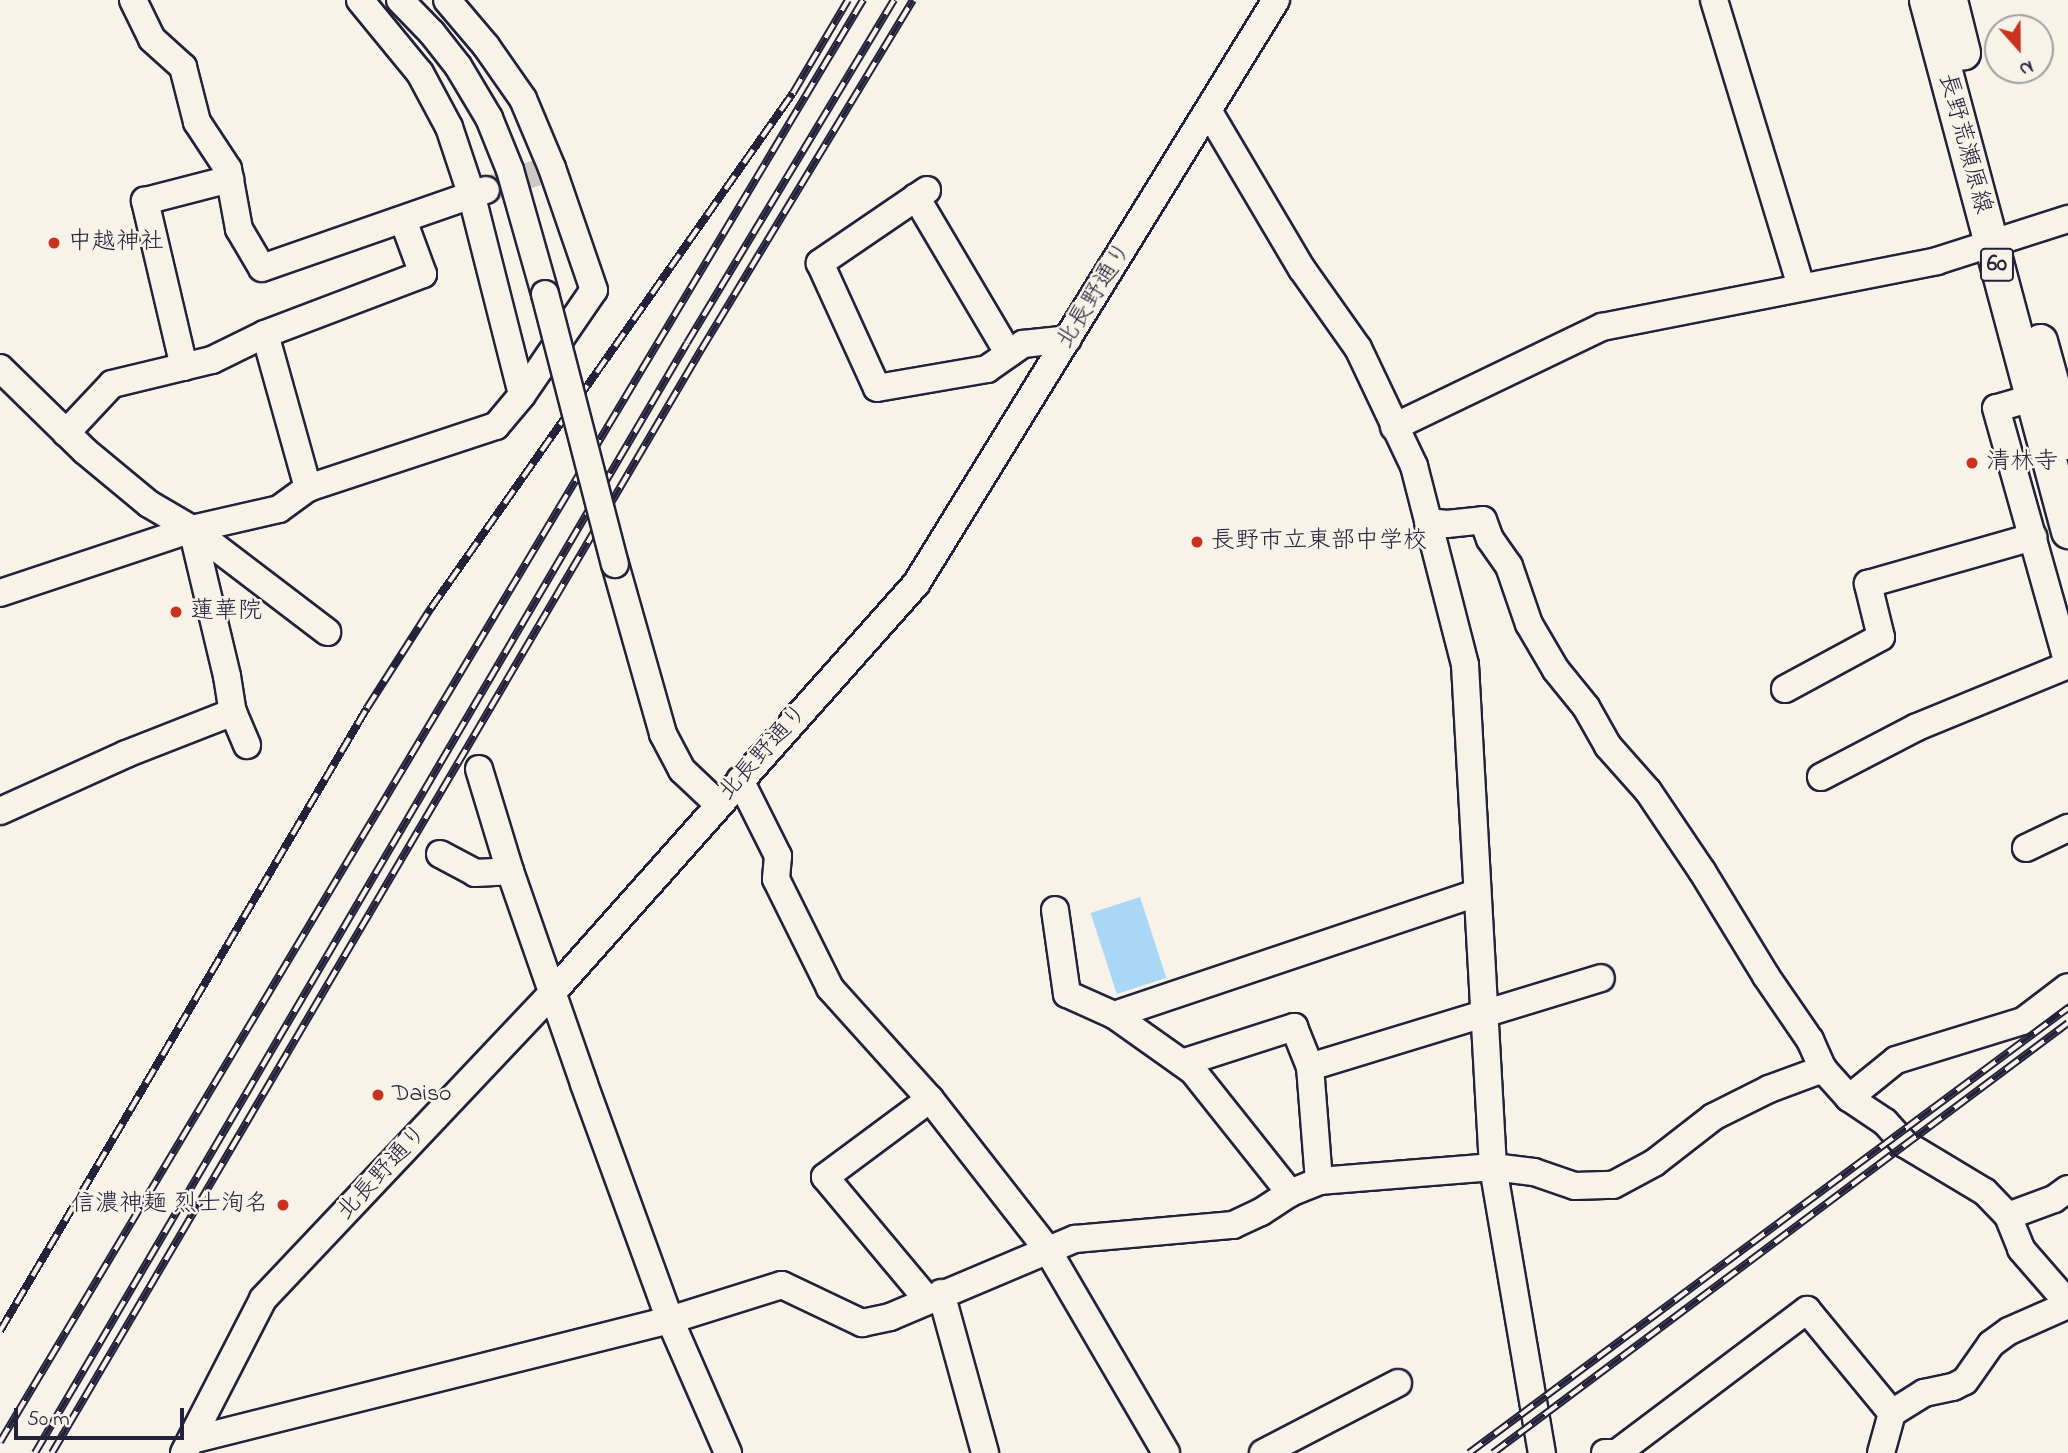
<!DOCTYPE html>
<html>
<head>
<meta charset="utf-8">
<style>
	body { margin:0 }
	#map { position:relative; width:2068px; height:1453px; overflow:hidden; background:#f7f3e8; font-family:"Indie Flower","Klee One",sans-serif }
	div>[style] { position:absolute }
	.water>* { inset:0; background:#abd7f7; transform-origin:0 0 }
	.minor-tunnel>* { height:26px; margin-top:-13px; transform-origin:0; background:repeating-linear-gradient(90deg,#ccc9c5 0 26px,transparent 0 39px) }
	.roads { filter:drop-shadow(2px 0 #22223b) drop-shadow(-2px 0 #22223b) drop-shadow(0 2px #22223b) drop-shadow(0 -2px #22223b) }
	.minor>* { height:26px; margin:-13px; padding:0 13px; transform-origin:13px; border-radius:13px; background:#f7f3e8 }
	.major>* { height:33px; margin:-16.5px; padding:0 16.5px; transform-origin:16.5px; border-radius:16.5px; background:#f7f3e8 }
	.rail>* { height:8px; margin-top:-4px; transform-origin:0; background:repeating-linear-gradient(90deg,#f7f3e8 0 16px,#22223b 0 32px); box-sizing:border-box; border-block:2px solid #22223b }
	.bridges { filter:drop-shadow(2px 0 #22223b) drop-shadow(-2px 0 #22223b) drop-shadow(0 2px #22223b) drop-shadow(0 -2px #22223b) }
	.minor-bridge>* { height:26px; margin:-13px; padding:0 13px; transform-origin:13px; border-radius:13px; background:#f7f3e8 }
	.dots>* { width:19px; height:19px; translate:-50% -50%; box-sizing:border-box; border:4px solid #f7f3e8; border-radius:50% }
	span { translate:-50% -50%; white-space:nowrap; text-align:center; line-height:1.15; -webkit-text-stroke:5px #f7f3e8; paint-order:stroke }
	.shield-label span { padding:2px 5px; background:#f7f3e8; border:2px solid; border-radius:5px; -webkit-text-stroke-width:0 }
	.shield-label { font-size:23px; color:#22223b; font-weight:700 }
	.street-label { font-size:24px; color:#22223b }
	.poi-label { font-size:24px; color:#22223b }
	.left { translate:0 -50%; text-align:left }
	.right { translate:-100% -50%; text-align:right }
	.north { position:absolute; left:1984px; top:14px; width:70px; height:70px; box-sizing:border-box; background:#f7f3e8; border:2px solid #a29fa3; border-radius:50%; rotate:159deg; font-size:19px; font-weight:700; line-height:28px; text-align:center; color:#22223b }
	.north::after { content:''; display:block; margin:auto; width:24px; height:32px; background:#c8321e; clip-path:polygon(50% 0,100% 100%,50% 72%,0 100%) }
	.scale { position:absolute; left:14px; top:1408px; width:170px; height:32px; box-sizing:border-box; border:4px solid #22223b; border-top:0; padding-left:9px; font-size:21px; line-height:24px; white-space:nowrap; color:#22223b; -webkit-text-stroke:5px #f7f3e8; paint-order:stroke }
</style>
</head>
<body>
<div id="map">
	<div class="water">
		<i style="left:1140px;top:897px;width:85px;height:52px;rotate:72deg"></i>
	</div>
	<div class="minor-tunnel">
		<i style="left:486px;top:190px;width:56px;rotate:-18.8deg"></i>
	</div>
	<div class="roads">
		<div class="minor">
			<i style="left:133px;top:0;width:43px;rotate:64deg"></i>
			<i style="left:152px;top:39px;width:42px;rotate:42.1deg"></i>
			<i style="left:183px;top:67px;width:57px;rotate:75.7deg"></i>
			<i style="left:197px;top:122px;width:56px;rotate:56.6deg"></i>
			<i style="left:228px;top:169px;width:61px;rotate:79.6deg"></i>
			<i style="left:239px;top:229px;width:45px;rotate:59.5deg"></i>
			<i style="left:262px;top:268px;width:237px;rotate:-19.2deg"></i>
			<i style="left:360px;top:0;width:94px;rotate:50.6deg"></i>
			<i style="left:420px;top:73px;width:61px;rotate:61.8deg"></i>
			<i style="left:449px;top:127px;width:70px;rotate:71.6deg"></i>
			<i style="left:471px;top:193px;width:208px;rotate:75.8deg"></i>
			<i style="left:400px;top:0;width:46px;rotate:45.9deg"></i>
			<i style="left:432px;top:33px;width:42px;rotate:51.8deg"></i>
			<i style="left:458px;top:66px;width:61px;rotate:59.2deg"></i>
			<i style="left:489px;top:118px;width:56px;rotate:68deg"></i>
			<i style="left:510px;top:170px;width:129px;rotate:74.2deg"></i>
			<i style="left:1714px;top:0;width:299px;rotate:73.1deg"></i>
			<i style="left:1209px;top:112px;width:182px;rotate:59.4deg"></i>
			<i style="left:1302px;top:269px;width:97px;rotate:54.7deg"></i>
			<i style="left:1358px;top:348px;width:131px;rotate:64.6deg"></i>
			<i style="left:1414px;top:466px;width:205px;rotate:75.6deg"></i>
			<i style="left:1465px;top:665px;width:503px;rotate:86.81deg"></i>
			<i style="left:1493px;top:1167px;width:290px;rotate:80.3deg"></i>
			<i style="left:927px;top:190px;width:130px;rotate:145.7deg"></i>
			<i style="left:820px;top:263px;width:137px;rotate:65.5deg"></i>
			<i style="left:877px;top:388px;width:112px;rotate:-9.8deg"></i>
			<i style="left:987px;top:369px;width:44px;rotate:-34.8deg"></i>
			<i style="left:1023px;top:344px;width:45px;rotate:-6.3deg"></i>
			<i style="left:916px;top:197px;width:182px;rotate:59.4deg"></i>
			<i style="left:265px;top:334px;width:160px;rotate:74.4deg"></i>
			<i style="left:308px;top:488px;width:198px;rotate:-18.3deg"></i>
			<i style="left:496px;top:426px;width:40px;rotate:-50deg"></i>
			<i style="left:522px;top:395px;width:127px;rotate:-55.6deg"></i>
			<i style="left:594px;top:290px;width:129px;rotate:-109deg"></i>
			<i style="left:552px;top:168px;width:75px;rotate:-112.8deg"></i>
			<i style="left:523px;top:99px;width:65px;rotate:-124.9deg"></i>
			<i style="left:486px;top:46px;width:60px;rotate:-130.3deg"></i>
			<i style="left:184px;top:367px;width:171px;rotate:-103.2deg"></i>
			<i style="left:145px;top:201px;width:88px;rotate:-14.5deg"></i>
			<i style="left:0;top:368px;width:119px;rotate:44.3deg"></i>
			<i style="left:85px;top:451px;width:83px;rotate:39.6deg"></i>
			<i style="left:149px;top:504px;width:50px;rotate:30.2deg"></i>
			<i style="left:192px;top:529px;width:170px;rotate:37.3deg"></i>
			<i style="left:2032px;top:398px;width:37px;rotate:164deg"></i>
			<i style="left:1996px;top:408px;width:267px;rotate:74.3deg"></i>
			<i style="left:1394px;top:427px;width:231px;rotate:-25.7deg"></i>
			<i style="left:1602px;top:327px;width:341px;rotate:-11.1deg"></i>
			<i style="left:1937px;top:261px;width:138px;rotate:-17.8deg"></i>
			<i style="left:66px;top:433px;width:67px;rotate:-46.8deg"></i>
			<i style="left:112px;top:384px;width:103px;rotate:-13.5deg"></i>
			<i style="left:212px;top:360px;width:59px;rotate:-26.1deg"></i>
			<i style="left:265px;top:334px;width:169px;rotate:-20.8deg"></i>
			<i style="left:423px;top:274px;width:58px;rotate:-110.3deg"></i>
			<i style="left:1428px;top:522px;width:19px;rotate:6deg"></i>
			<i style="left:1447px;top:524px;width:36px;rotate:-6deg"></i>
			<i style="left:1483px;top:520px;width:20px;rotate:70deg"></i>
			<i style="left:1490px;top:539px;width:33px;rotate:55deg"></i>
			<i style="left:1509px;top:566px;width:61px;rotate:71deg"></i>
			<i style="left:1529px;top:624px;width:53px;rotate:59.6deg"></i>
			<i style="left:1556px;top:670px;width:48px;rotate:51deg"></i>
			<i style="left:1586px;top:707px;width:45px;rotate:60.6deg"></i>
			<i style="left:1608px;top:746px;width:60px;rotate:48.4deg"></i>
			<i style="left:1648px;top:791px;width:97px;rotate:56deg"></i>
			<i style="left:1702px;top:871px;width:123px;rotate:58.6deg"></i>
			<i style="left:1766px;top:976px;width:78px;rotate:55.5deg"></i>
			<i style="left:1810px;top:1040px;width:32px;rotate:66deg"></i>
			<i style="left:1823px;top:1069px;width:39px;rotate:48deg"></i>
			<i style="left:1849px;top:1098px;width:43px;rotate:33.7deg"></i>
			<i style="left:1885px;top:1122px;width:30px;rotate:48deg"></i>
			<i style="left:1905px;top:1144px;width:93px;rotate:31deg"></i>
			<i style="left:1985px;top:1192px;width:33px;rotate:46deg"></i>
			<i style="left:2008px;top:1216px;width:35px;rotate:68deg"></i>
			<i style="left:2021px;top:1249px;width:72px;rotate:49deg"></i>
			<i style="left:192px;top:529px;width:151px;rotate:76.6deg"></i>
			<i style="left:227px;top:676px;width:36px;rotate:81deg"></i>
			<i style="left:233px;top:712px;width:36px;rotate:67deg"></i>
			<i style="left:615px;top:564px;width:177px;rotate:74.2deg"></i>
			<i style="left:663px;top:734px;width:41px;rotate:62.2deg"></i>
			<i style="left:682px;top:770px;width:50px;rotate:43.4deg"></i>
			<i style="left:0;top:593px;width:202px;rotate:-18.4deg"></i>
			<i style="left:192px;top:529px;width:89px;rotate:-12.9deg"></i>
			<i style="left:279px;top:509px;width:36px;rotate:-36deg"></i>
			<i style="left:1785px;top:689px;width:109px;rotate:-28.4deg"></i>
			<i style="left:1881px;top:637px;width:55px;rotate:-103.8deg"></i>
			<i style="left:1868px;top:584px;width:172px;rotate:-15.9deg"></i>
			<i style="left:479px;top:769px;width:107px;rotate:73.1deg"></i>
			<i style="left:510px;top:871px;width:225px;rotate:70.8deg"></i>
			<i style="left:584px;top:1084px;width:251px;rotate:70deg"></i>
			<i style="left:670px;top:1320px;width:145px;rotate:66.4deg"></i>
			<i style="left:1821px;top:777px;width:108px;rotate:-27.5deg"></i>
			<i style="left:1917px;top:727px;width:163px;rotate:-22.3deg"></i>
			<i style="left:740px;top:780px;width:85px;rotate:63.4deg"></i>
			<i style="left:778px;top:856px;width:23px;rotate:95deg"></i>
			<i style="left:776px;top:879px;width:122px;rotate:63.6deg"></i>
			<i style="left:830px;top:988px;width:149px;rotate:48deg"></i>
			<i style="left:0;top:811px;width:138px;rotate:-24.3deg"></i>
			<i style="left:126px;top:754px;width:115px;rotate:-21.4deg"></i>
			<i style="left:2026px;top:848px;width:47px;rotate:-25.5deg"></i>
			<i style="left:440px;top:854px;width:40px;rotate:28deg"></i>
			<i style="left:475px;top:873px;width:35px;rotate:-3deg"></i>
			<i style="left:1055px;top:910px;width:85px;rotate:81.9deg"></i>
			<i style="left:1067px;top:994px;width:51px;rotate:24.1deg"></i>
			<i style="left:1114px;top:1015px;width:97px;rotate:35.3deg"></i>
			<i style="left:1193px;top:1071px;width:156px;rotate:51.5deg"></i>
			<i style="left:1114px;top:1015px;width:383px;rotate:-18.6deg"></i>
			<i style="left:1182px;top:1063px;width:118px;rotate:-17.8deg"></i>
			<i style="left:1294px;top:1027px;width:43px;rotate:68.2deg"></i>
			<i style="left:1849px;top:1098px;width:60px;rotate:-39deg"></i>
			<i style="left:1896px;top:1060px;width:133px;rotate:-17.1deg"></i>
			<i style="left:2023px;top:1021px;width:56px;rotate:-37.1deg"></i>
			<i style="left:1319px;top:1181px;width:114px;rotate:-94.5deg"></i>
			<i style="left:1310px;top:1067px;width:304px;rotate:-17deg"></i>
			<i style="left:2008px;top:1216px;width:49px;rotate:-20.3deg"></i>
			<i style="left:2054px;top:1199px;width:17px;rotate:-36deg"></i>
			<i style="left:941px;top:1293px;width:166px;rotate:74.6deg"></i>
			<i style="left:927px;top:1299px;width:159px;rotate:-129.9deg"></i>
			<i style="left:825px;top:1177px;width:131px;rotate:-36.6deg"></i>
			<i style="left:930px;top:1099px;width:190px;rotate:52deg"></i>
			<i style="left:1047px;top:1249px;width:236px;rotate:59.7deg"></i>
			<i style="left:1892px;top:1413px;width:38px;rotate:-32deg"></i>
			<i style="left:1924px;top:1393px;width:30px;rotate:-12deg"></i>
			<i style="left:1953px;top:1387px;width:13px;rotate:-27deg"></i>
			<i style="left:1965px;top:1381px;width:45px;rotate:-54.9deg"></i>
			<i style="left:1991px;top:1344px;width:22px;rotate:-36deg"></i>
			<i style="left:2009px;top:1331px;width:64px;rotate:-23.8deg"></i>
			<i style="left:192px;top:1440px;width:493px;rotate:-14.1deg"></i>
			<i style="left:670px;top:1320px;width:117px;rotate:-17.4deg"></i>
			<i style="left:782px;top:1285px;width:89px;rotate:25.4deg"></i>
			<i style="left:862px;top:1323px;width:29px;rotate:-12deg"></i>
			<i style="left:890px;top:1317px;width:201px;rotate:-22.9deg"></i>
			<i style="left:1075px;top:1239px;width:159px;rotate:-5.1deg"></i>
			<i style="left:1233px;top:1225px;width:31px;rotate:-25deg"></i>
			<i style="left:1261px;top:1212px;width:35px;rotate:-33deg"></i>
			<i style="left:1290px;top:1193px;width:31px;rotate:-22deg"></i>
			<i style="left:1319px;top:1181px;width:175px;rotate:-4.6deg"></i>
			<i style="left:1493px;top:1167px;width:41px;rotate:7deg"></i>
			<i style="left:1534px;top:1172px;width:43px;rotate:18.9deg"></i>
			<i style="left:1575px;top:1186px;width:38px;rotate:-2deg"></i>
			<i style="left:1613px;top:1185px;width:47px;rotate:-28.2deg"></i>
			<i style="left:1654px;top:1163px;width:75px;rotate:-37.9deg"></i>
			<i style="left:1713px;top:1117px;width:63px;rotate:-26.6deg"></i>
			<i style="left:1769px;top:1089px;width:58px;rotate:-20.3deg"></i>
			<i style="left:184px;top:1453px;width:173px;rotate:-62.8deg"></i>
			<i style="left:263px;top:1299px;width:421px;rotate:-46.6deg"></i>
			<i style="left:552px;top:993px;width:548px;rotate:-48.33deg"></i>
			<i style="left:916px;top:584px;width:686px;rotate:-58.35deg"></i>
			<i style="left:1263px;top:1453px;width:152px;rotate:-27.4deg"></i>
			<i style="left:1605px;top:1453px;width:12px"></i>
			<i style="left:1617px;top:1453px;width:238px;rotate:-37deg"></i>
			<i style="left:1807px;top:1310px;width:134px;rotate:50.5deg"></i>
			<i style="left:1892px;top:1413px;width:41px;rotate:105.4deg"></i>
		</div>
		<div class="major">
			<i style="left:1926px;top:0;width:550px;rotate:75.03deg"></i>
			<i style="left:1950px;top:0;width:54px;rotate:76deg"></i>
			<i style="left:2040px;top:341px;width:105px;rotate:74.5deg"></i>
		</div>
	</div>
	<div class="rail">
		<i style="left:0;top:1331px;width:723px;rotate:-59.5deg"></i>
		<i style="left:367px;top:708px;width:119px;rotate:-57.4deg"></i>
		<i style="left:431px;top:608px;width:629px;rotate:-54.9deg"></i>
		<i style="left:793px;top:93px;width:108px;rotate:-59.4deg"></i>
		<i style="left:0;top:1442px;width:1681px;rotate:-59.1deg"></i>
		<i style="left:35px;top:1453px;width:1287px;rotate:-59.57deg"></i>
		<i style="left:687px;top:343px;width:401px;rotate:-58.9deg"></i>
		<i style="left:52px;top:1453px;width:1280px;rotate:-59.53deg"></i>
		<i style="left:701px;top:350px;width:409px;rotate:-58.8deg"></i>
		<i style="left:1469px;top:1453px;width:746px;rotate:-36.61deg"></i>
		<i style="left:1493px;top:1453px;width:718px;rotate:-36.79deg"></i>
	</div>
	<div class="bridges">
		<div class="minor-bridge">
			<i style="left:545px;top:294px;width:279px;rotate:75.5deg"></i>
		</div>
	</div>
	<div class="dots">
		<i style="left:54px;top:243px;background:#c8321e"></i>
		<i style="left:1972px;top:463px;background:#c8321e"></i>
		<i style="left:1197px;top:542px;background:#c8321e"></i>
		<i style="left:176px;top:612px;background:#c8321e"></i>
		<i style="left:378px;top:1095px;background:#c8321e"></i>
		<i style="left:283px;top:1205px;background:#c8321e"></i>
	</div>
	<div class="shield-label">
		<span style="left:1997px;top:265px">60</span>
	</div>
	<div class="street-label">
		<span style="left:1964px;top:144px;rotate:75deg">長野荒瀬原線</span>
		<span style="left:1095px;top:296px;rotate:-58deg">北長野通り</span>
		<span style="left:764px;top:753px;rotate:-48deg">北長野通り</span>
		<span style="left:383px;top:1173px;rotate:-47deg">北長野通り</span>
	</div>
	<div class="poi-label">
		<span class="left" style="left:68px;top:243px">中越神社</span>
		<span class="left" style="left:1986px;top:463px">清林寺</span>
		<span class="left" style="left:1211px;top:542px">長野市立東部中学校</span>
		<span class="left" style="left:190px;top:612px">蓮華院</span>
		<span class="left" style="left:392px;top:1095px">Daiso</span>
		<span class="right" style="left:269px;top:1205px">信濃神麺 烈士洵名</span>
	</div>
	<div class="north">N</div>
	<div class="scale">50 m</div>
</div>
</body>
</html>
